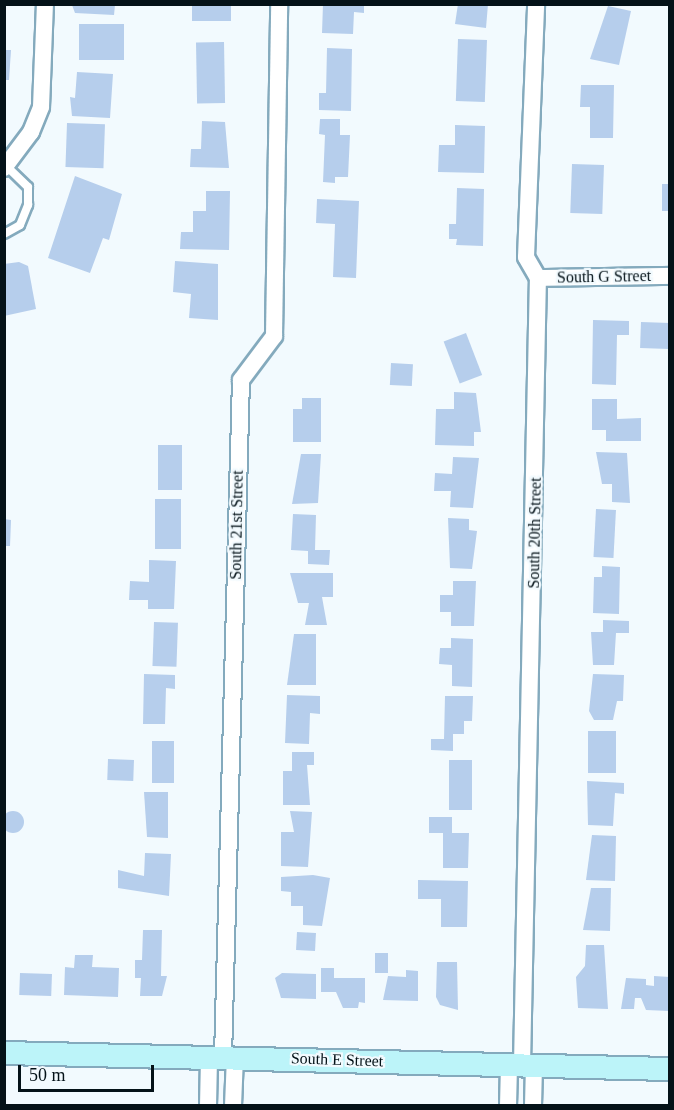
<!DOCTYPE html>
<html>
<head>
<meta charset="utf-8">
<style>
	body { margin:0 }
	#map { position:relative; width:674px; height:1110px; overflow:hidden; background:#f2fafe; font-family:Georgia,serif }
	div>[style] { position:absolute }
	.building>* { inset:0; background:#b6ceec; transform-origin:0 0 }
	.round { border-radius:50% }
	.roads { filter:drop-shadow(2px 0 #84aabd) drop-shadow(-2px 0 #84aabd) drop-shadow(0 2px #84aabd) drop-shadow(0 -2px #84aabd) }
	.lane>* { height:8px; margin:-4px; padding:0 4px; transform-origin:4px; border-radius:4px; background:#fff }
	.street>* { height:16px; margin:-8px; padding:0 8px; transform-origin:8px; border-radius:8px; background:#fff }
	.secondary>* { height:22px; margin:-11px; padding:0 11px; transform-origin:11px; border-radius:11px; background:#bcf4f9 }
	span { translate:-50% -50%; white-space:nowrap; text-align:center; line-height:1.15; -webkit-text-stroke:4.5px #f2fafe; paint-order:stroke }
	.street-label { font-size:16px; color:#041218 }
	.frame { position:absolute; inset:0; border:6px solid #041218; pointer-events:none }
	.scale { position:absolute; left:18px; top:1065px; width:136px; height:27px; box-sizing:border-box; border:3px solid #041218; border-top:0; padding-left:8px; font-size:18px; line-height:21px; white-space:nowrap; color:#041218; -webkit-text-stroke:4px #f2fafe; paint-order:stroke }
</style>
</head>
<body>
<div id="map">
	<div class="building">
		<i style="clip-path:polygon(323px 4px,364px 4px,364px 13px,354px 12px,353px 34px,322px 33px)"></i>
		<i style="clip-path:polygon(458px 4px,488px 4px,486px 28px,455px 24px)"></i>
		<i style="clip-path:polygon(72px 5px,115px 5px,114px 15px,75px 13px)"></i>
		<i style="left:192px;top:5px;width:39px;height:16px"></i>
		<i style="clip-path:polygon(608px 6px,631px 11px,619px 65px,590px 59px)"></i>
		<i style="left:79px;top:24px;width:45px;height:36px"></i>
		<i style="left:458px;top:39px;width:29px;height:62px;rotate:2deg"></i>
		<i style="left:224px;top:42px;width:61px;height:28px;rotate:89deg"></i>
		<i style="clip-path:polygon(327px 48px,352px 49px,351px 111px,319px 110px,319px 93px,326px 93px)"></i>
		<i style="clip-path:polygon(4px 50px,11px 50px,9px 80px,4px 80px)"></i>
		<i style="clip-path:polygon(77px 72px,113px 74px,110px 118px,72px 116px,70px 97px,75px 98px)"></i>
		<i style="clip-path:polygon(581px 85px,614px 85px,613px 138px,590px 138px,590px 107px,580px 107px)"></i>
		<i style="clip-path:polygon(320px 119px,340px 119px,340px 135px,350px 135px,348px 177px,335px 177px,335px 183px,323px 182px,325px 135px,319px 134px)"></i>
		<i style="clip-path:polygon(202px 121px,225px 122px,229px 168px,190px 167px,191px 149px,201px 149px)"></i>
		<i style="left:67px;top:123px;width:38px;height:44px;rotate:2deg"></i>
		<i style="clip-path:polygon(455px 125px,485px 126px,484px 173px,438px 172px,439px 145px,455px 145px)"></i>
		<i style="left:572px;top:164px;width:32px;height:49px;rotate:2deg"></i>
		<i style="clip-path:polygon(75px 176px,122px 194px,109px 240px,103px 238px,90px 273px,48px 258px)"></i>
		<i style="left:662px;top:184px;width:8px;height:27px"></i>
		<i style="clip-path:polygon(457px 188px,484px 189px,483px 246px,456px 245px,457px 239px,449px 239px,449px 224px,456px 224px)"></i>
		<i style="clip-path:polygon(206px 191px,230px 191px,229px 250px,180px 249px,181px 232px,193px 232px,193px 211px,206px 211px)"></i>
		<i style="clip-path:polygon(317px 199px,359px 201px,356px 278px,333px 277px,335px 224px,316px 223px)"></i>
		<i style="clip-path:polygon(175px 261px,218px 264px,218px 320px,189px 318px,191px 294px,173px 292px)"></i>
		<i style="clip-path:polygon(19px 262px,28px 266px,36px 309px,4px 316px,4px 264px)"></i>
		<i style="clip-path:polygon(593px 320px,629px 321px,629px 335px,617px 335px,616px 385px,592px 384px)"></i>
		<i style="left:641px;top:322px;width:29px;height:26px;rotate:2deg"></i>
		<i style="left:466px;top:333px;width:45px;height:24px;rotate:69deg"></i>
		<i style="left:391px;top:363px;width:22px;height:22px;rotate:3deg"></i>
		<i style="clip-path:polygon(454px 392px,476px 393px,481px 432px,474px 432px,474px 446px,435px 445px,436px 409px,454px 409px)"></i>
		<i style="clip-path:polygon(302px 398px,321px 398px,321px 442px,293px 442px,293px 409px,302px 409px)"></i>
		<i style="clip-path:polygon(592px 399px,617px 399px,617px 419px,641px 418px,641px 441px,606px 441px,606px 430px,592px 430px)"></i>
		<i style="left:158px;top:445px;width:24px;height:45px"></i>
		<i style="clip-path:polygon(596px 452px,627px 453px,630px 503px,612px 502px,612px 484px,602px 484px)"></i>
		<i style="clip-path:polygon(301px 454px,321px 454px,318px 503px,292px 504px)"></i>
		<i style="clip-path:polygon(453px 457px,479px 458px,473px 508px,450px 507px,451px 491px,434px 491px,435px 473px,452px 474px)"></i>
		<i style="left:155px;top:499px;width:26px;height:50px"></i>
		<i style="left:596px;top:509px;width:20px;height:48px;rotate:3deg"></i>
		<i style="clip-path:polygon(293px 514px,316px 515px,315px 550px,330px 550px,329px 565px,308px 564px,308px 551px,291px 550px)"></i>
		<i style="clip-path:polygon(448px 518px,469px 519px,469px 530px,477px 531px,472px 569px,450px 568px)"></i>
		<i style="clip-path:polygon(4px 519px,11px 520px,10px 546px,4px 546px)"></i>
		<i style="clip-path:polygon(149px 560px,176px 561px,174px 609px,148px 609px,148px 600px,129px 600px,130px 581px,149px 582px)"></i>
		<i style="clip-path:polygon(602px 566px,620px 567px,619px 614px,593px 613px,594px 577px,602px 577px)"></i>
		<i style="clip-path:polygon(290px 573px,333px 573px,333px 597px,322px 597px,327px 625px,305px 625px,309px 603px,298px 603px)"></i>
		<i style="clip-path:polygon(453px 581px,476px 581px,474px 626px,451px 626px,451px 612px,440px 612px,440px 595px,453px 595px)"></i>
		<i style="clip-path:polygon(603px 620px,629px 621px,629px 633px,616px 633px,614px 665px,593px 665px,591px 632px,603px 632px)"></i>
		<i style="left:154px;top:622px;width:24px;height:44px;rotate:2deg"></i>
		<i style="clip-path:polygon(294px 634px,316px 634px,316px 685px,287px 685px)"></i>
		<i style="clip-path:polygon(451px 638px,473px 639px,472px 687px,452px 686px,452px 665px,439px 664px,440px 648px,451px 648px)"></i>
		<i style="clip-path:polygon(144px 674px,175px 675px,175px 689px,166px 688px,165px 724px,143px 724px)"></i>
		<i style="clip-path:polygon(593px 674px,624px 675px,623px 701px,617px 701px,613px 720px,594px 720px,589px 711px)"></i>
		<i style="clip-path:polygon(287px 695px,320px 696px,320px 714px,310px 713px,309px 744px,285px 743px)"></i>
		<i style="clip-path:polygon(445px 696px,473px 696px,472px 721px,464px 721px,464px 734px,453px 734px,453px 751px,431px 750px,431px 739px,444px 739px)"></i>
		<i style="left:588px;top:731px;width:28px;height:42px"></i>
		<i style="left:152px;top:741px;width:22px;height:42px"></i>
		<i style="clip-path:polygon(292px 752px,314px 752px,314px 765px,307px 765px,310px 805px,283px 805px,283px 771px,292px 771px)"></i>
		<i style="left:108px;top:759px;width:26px;height:21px;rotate:2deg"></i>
		<i style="left:449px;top:760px;width:23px;height:50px"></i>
		<i style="clip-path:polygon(587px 781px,624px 783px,624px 794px,615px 793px,613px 826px,588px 825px)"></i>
		<i style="clip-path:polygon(144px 792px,168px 792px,168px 838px,147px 837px)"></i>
		<i class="round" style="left:2px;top:811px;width:22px;height:22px"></i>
		<i style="clip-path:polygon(290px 811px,312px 812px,308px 867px,281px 866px,281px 832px,294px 832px)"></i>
		<i style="clip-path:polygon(429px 817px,452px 817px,452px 833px,469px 833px,468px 868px,443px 868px,443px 833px,429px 833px)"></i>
		<i style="clip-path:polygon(592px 835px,616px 836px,615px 881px,586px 880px)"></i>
		<i style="clip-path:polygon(145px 853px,171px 854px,169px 896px,118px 888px,118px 870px,144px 876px)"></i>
		<i style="clip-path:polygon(313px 875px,330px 878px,322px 926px,303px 925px,303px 906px,291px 906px,291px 892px,281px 891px,281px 877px)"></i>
		<i style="clip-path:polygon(418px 880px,468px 881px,467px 927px,441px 927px,441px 899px,418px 899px)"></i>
		<i style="clip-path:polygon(591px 888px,611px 888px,610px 931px,583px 930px)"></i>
		<i style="clip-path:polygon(143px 930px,162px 930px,161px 976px,167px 976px,162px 996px,140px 996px,141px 978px,135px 978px,135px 960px,142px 960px)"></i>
		<i style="left:297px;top:932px;width:19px;height:18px;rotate:3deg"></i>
		<i style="clip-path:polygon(586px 945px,604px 945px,608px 1009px,578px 1008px,576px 977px,585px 966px)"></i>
		<i style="left:375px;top:953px;width:13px;height:20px"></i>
		<i style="clip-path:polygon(75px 955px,93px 955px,92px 967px,119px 968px,118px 997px,64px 995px,65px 967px,74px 968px)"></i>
		<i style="clip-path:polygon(437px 962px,457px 962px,458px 1010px,440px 1005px,436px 997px)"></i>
		<i style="clip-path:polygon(321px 968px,334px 968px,334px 978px,365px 978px,365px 1003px,359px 1002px,358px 1008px,343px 1008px,336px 992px,321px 992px)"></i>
		<i style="clip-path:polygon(406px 970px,418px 971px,418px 1001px,383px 1000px,388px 976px,406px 977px)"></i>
		<i style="left:20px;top:973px;width:32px;height:22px;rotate:2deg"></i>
		<i style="clip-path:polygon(282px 973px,316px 974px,316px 999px,281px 998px,275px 978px)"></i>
		<i style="clip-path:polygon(654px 976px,670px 977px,669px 1011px,646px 1010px,641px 998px,635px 998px,634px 1009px,621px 1009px,626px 978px,646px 979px,646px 985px,654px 986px)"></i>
	</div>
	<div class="roads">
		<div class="lane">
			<i style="left:4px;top:234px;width:18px;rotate:-29deg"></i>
			<i style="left:20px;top:225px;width:22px;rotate:-68deg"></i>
			<i style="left:28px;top:205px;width:18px;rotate:-90deg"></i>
			<i style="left:28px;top:187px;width:30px;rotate:-136deg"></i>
		</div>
		<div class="street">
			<i style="left:4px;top:168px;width:45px;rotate:-53.1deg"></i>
			<i style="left:31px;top:132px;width:27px;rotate:-68deg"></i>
			<i style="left:41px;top:107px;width:103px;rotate:-87.8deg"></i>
			<i style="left:538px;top:278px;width:132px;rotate:-0.9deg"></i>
			<i style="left:223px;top:1057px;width:677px;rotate:-88.48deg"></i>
			<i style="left:241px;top:380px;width:55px;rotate:-53.1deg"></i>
			<i style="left:274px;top:336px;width:332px;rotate:-89.1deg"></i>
			<i style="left:522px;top:1065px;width:787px;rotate:-88.84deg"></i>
			<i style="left:538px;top:278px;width:24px;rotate:-120deg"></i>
			<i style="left:526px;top:257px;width:253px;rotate:-87.7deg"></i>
			<i style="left:208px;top:1106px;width:49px;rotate:-88.8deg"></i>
			<i style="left:233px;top:1106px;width:49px;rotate:-87.7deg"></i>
			<i style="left:508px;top:1106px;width:41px;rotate:-88.6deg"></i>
			<i style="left:533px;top:1106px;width:41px;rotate:-88.6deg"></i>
		</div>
		<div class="secondary">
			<i style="left:4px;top:1053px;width:666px;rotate:1.38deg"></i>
		</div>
	</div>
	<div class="street-label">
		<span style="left:604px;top:277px;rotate:-1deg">South G Street</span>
		<span style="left:237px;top:525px;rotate:-89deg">South 21st Street</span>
		<span style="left:535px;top:533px;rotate:-89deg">South 20th Street</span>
		<span style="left:337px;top:1060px;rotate:2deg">South E Street</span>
	</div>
	<div class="frame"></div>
	<div class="scale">50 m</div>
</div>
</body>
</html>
